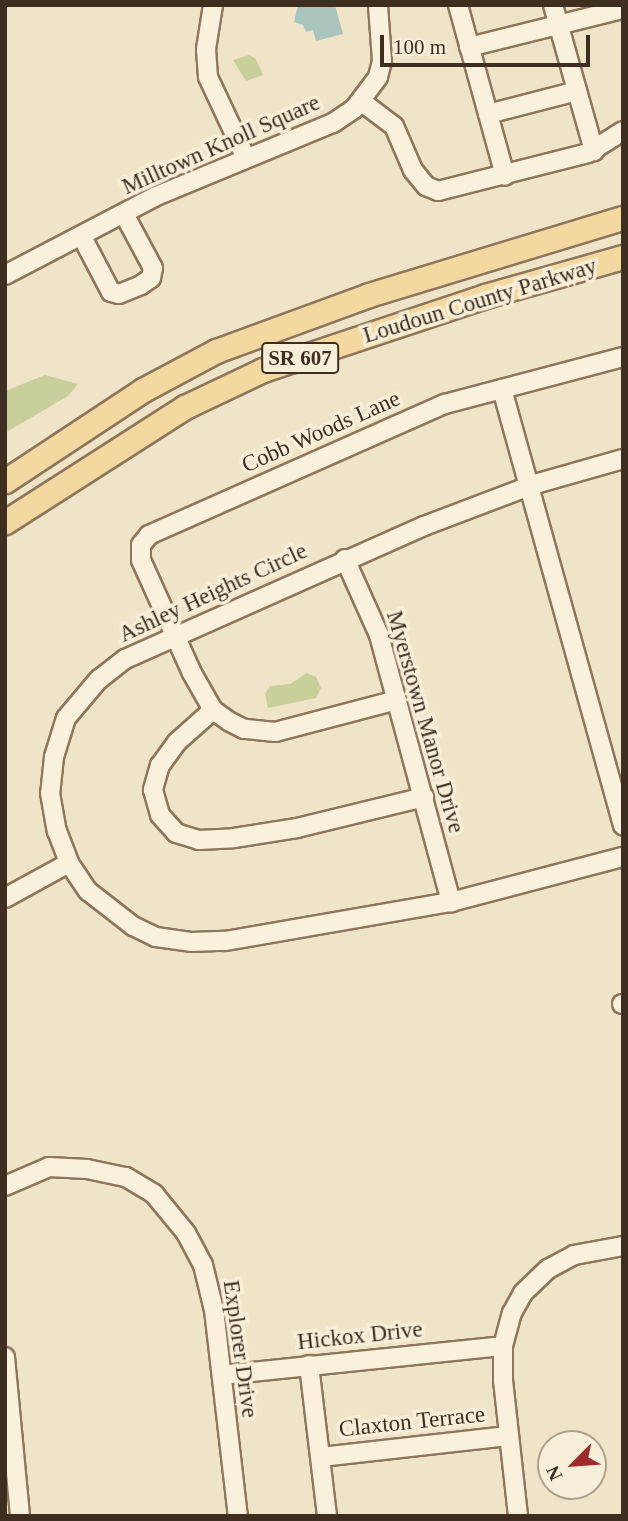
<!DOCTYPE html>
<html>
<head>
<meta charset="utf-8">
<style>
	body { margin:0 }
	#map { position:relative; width:628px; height:1521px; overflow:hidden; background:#f0e4c8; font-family:"Times New Roman",serif }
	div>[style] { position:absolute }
	.green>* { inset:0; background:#c9cf9b }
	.water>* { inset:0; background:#a9c4bc }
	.roads { filter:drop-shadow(2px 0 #8d765c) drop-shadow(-2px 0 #8d765c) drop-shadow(0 2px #8d765c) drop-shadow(0 -2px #8d765c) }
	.minor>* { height:18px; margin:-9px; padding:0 9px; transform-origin:9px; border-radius:9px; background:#faf1dc }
	.major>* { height:23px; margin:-11.5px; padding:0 11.5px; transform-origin:11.5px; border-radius:11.5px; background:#f3d9a0 }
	span { translate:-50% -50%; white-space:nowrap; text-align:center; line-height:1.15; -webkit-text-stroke:7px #f7eed8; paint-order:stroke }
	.shield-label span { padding:2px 5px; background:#f7eed8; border:2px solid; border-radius:5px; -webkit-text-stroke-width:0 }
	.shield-label { font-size:21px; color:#3d2e20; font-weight:700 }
	.street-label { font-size:23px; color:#3d2e20 }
	.frame { position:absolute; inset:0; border:7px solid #3d2e20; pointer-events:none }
	.north { position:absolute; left:537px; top:1430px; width:70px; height:70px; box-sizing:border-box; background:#f7eed8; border:2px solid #ada18e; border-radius:50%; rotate:245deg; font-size:19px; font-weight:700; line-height:28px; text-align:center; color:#3d2e20 }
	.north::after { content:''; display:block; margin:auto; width:24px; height:32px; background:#9e2a2b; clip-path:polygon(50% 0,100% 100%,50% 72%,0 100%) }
	.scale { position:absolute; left:380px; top:35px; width:210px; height:32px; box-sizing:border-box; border:4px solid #3d2e20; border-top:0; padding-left:9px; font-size:21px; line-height:24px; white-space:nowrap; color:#3d2e20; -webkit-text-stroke:5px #f7eed8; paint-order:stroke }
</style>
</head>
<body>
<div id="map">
	<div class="green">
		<i style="clip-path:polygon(249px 55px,256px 59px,263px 75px,246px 81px,233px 60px)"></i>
		<i style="clip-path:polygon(45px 375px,78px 384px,68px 396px,5px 433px,5px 391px)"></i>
		<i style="clip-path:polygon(307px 673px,316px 677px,321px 688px,316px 698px,268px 708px,265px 694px,270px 686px,290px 684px)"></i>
	</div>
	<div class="water">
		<i style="clip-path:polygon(298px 5px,335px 5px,343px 34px,316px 41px,313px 30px,306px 32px,303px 25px,294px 22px)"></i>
	</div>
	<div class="roads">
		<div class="minor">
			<i style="left:213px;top:5px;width:45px;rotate:99deg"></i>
			<i style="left:206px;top:49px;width:28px;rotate:86deg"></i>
			<i style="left:208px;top:77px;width:87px;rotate:64.9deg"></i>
			<i style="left:458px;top:5px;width:177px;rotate:74.6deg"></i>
			<i style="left:553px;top:5px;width:152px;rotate:74.3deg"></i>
			<i style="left:469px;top:47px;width:159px;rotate:-13.9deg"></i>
			<i style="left:362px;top:102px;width:40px;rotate:37deg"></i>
			<i style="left:394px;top:126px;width:48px;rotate:66.6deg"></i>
			<i style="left:413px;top:170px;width:21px;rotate:51deg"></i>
			<i style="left:426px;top:186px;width:13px;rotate:23deg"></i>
			<i style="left:438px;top:191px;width:155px;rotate:-14.2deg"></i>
			<i style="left:588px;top:153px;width:41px;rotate:-32.2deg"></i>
			<i style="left:488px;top:114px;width:92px;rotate:-14.5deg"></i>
			<i style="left:82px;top:237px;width:62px;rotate:62.2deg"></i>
			<i style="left:111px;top:292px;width:8px;rotate:14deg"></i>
			<i style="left:119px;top:294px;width:24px;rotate:-22deg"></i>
			<i style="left:141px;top:285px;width:12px;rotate:-35deg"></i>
			<i style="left:151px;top:278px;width:10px;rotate:-79deg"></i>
			<i style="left:153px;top:268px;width:61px;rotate:-118.2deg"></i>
			<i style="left:5px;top:275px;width:168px;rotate:-27.6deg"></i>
			<i style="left:154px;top:197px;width:194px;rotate:-22.5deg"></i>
			<i style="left:333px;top:123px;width:25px;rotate:-34deg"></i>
			<i style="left:354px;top:109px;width:40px;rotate:-53deg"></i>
			<i style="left:378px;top:77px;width:16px;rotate:-76deg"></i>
			<i style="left:382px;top:61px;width:56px;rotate:-94.1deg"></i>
			<i style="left:502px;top:389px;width:453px;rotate:74.5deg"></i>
			<i style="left:623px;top:459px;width:95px;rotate:164.1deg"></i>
			<i style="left:532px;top:485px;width:116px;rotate:159.2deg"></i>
			<i style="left:424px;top:526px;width:327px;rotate:156deg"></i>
			<i style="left:125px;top:659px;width:33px;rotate:142deg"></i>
			<i style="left:99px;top:679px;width:51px;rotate:130.2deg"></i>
			<i style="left:66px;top:718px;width:41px;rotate:107.1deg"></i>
			<i style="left:54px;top:757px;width:36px;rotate:96deg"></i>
			<i style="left:50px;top:793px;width:39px;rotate:80deg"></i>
			<i style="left:57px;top:831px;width:34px;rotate:69deg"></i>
			<i style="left:69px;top:863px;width:34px;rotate:56deg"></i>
			<i style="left:88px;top:891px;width:57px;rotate:37.9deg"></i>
			<i style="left:133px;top:926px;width:25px;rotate:26deg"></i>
			<i style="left:156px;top:937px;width:35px;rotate:8deg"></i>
			<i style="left:191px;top:942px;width:34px;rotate:-2deg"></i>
			<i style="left:225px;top:941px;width:229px;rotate:-9.8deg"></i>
			<i style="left:451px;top:902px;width:178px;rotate:-14.7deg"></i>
			<i style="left:345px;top:559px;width:83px;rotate:65.9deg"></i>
			<i style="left:379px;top:635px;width:277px;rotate:74.9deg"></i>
			<i style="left:397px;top:700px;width:126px;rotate:165.3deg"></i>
			<i style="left:275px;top:732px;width:31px;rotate:-174deg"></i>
			<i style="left:244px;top:729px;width:16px;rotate:-153deg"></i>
			<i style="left:230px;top:722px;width:21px;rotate:-145deg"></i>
			<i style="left:213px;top:710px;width:43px;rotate:-119.6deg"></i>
			<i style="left:192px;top:673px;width:124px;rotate:-114.3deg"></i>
			<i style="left:141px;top:560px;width:15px;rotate:-90deg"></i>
			<i style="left:141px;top:545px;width:13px;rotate:-51deg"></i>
			<i style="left:149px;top:535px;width:324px;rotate:-23.9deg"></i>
			<i style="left:445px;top:404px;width:184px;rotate:-14.8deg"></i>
			<i style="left:213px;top:710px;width:48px;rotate:138.4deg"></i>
			<i style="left:177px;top:742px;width:29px;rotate:126deg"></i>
			<i style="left:160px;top:765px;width:26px;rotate:106deg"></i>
			<i style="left:153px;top:790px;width:26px;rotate:74deg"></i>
			<i style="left:160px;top:815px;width:24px;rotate:48deg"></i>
			<i style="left:176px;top:833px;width:24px;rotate:17deg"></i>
			<i style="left:199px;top:840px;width:35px;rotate:-3deg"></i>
			<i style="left:234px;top:838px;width:64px;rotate:-9deg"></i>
			<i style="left:297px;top:828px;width:131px;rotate:-13.7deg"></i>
			<i style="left:5px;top:898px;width:73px;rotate:-28.7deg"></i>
			<i style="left:622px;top:1004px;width:1px"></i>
			<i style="left:5px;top:1186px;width:48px;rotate:-23.4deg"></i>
			<i style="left:49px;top:1167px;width:38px;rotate:3deg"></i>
			<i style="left:87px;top:1169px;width:40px;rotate:12deg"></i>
			<i style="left:126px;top:1177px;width:33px;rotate:31deg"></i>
			<i style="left:154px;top:1194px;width:50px;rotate:50.6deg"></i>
			<i style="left:186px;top:1233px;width:36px;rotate:62deg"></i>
			<i style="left:203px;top:1265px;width:46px;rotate:76.3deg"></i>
			<i style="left:214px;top:1310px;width:207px;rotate:83.4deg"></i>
			<i style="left:5px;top:1357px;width:160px;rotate:84.6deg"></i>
			<i style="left:309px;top:1365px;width:152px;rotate:83.2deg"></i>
			<i style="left:222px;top:1375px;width:282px;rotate:-5.9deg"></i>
			<i style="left:321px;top:1457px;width:188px;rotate:-6.4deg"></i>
			<i style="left:518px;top:1516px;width:136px;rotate:-96.3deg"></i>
			<i style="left:503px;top:1381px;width:35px;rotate:-90deg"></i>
			<i style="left:503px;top:1346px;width:34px;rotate:-75deg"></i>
			<i style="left:512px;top:1313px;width:23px;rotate:-61deg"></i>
			<i style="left:523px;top:1293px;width:35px;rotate:-44deg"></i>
			<i style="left:548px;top:1269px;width:30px;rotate:-28deg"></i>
			<i style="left:574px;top:1255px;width:50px;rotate:-10.4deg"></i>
		</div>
		<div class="major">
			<i style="left:5px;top:481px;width:165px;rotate:-33.4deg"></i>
			<i style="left:143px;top:390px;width:83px;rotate:-28.1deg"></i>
			<i style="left:216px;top:351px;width:163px;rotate:-20.1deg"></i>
			<i style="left:369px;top:295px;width:265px;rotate:-16.9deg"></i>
			<i style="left:5px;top:522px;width:214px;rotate:-32.6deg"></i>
			<i style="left:185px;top:407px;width:86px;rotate:-25.4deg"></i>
			<i style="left:263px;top:370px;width:234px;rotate:-18.4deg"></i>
			<i style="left:485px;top:296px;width:143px;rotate:-15.8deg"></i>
		</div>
	</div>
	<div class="shield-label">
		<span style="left:300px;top:358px">SR 607</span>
	</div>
	<div class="street-label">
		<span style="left:221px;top:145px;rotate:-24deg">Milltown Knoll Square</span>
		<span style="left:480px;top:301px;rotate:-17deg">Loudoun County Parkway</span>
		<span style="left:321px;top:432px;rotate:-24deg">Cobb Woods Lane</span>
		<span style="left:213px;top:593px;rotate:-25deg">Ashley Heights Circle</span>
		<span style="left:425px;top:722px;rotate:74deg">Myerstown Manor Drive</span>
		<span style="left:360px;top:1336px;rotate:-6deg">Hickox Drive</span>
		<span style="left:240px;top:1349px;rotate:82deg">Explorer Drive</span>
		<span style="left:412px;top:1422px;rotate:-6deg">Claxton Terrace</span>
	</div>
	<div class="frame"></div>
	<div class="north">N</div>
	<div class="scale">100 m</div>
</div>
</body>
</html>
